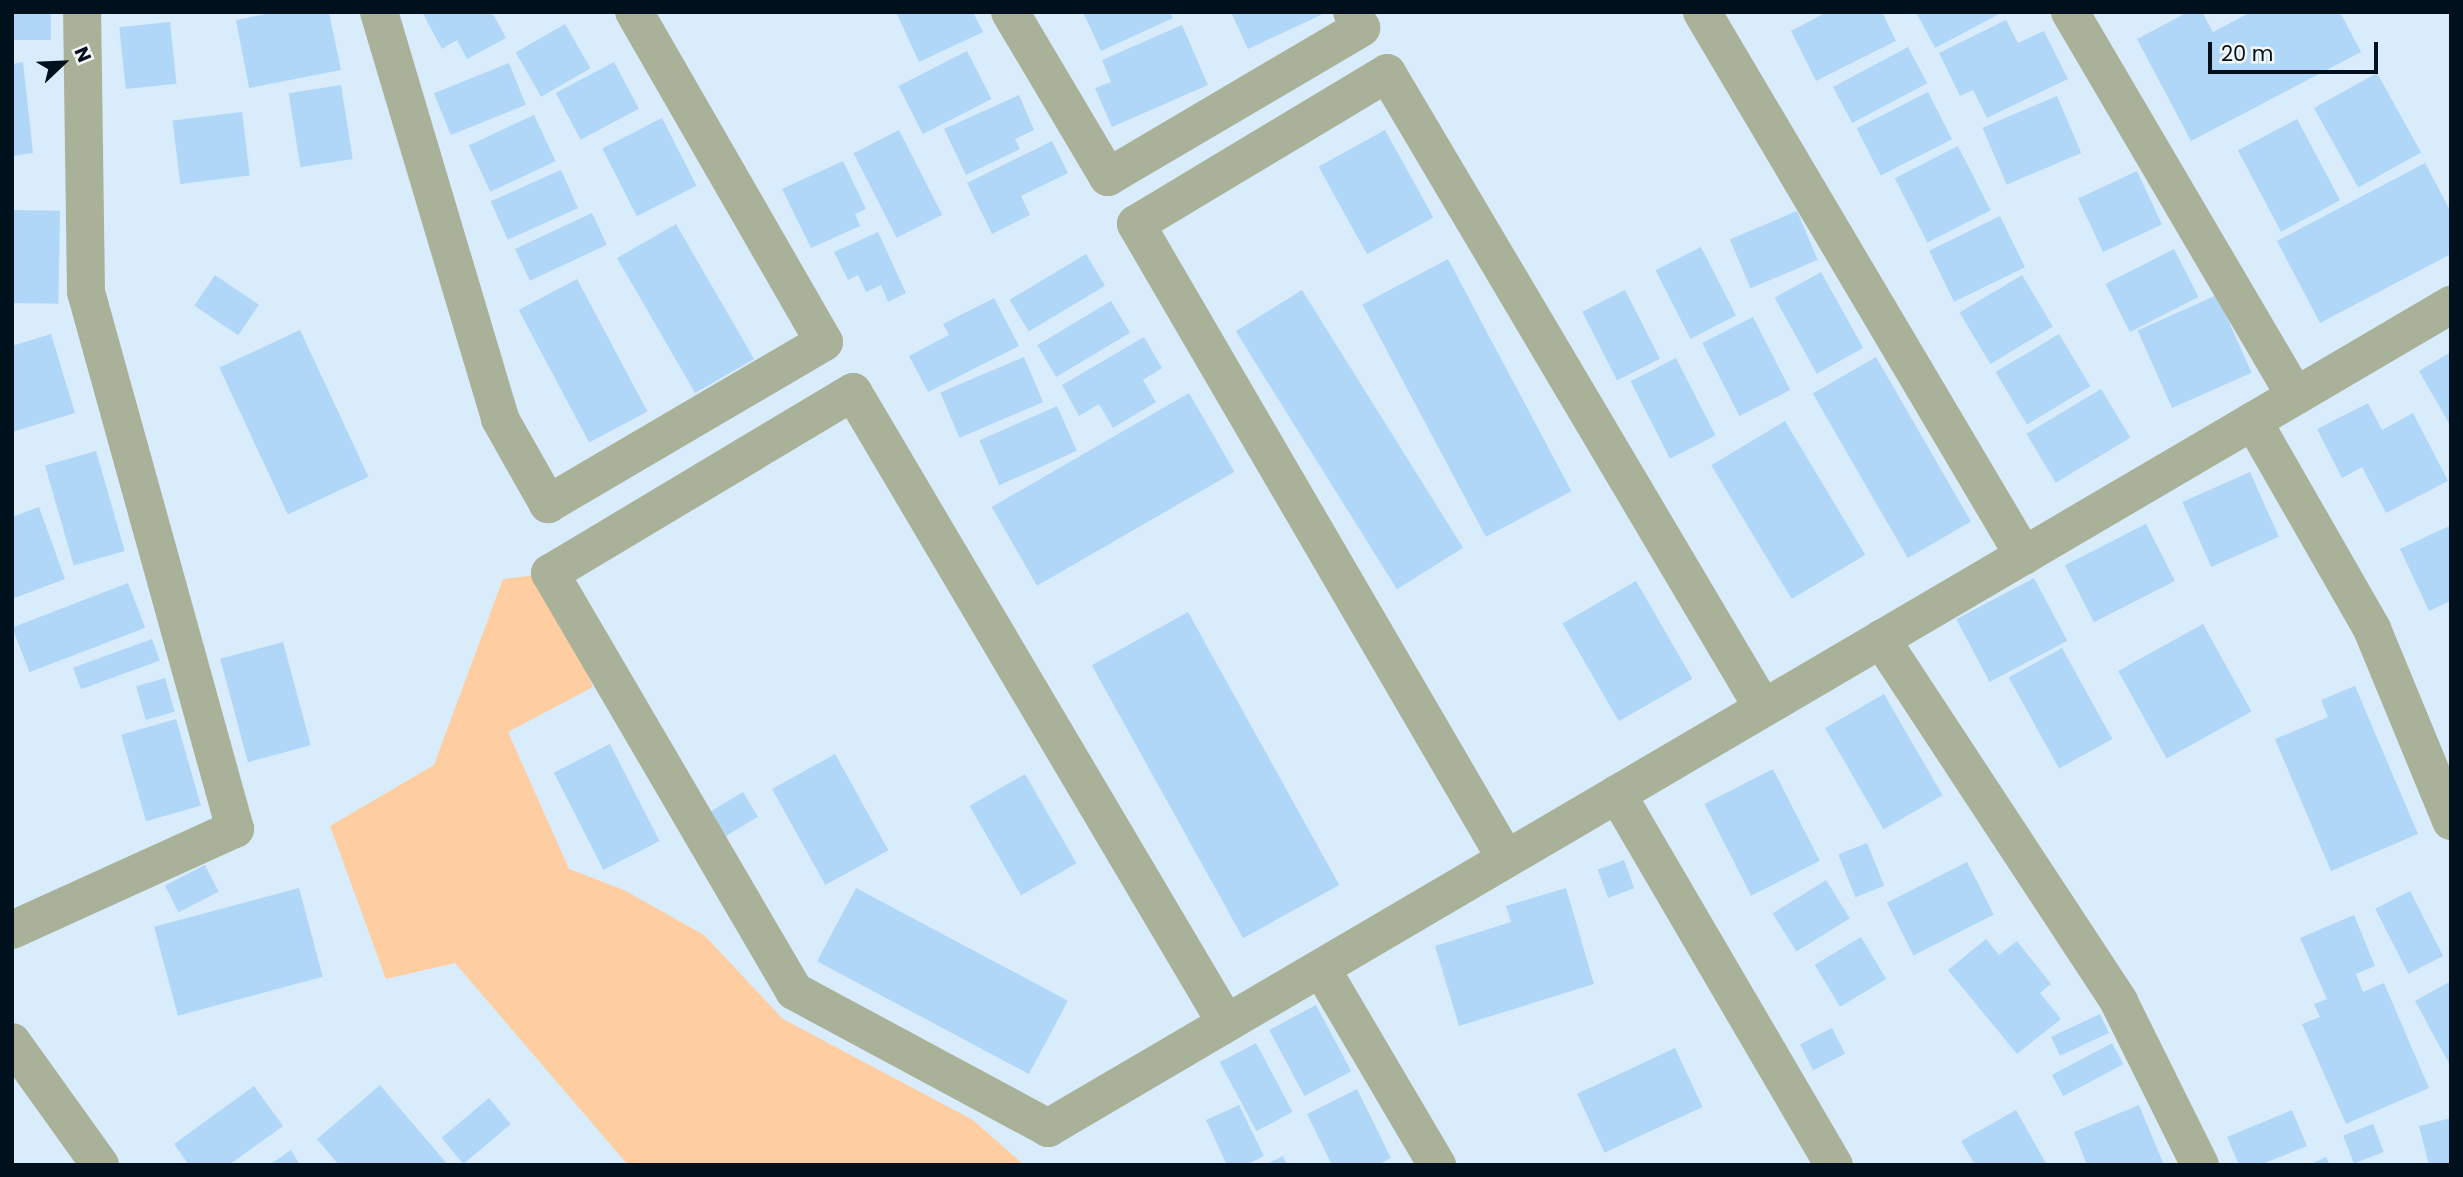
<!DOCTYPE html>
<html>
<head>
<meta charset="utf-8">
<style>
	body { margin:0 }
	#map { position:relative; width:2463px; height:1177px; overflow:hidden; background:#d8ecfc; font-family:Poppins,sans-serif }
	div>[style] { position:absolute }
	.green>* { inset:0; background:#fecda1 }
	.building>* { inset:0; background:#b0d7f7; transform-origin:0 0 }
	.street>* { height:38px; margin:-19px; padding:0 19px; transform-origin:19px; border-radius:19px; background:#a9b199 }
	span { translate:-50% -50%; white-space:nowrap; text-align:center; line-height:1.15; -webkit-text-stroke:5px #f6f6f6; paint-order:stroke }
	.frame { position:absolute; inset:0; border:14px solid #01101d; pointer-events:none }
	.north { position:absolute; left:28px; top:28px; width:70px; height:70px; -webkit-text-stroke:5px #f6f6f6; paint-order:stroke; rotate:67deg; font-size:19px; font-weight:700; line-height:28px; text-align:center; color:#01101d }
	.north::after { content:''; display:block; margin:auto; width:24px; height:32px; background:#01101d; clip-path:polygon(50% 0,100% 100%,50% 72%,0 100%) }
	.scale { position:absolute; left:2208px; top:42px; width:170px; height:32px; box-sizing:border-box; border:4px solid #01101d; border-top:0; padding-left:9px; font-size:21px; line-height:24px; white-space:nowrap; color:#01101d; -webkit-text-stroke:5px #f6f6f6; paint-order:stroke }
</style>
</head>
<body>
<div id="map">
	<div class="green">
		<i style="clip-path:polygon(544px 574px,593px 687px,508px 732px,569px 869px,624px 890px,704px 935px,783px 1019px,973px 1120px,1024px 1165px,628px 1165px,455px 963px,386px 979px,330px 826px,434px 765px,503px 579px)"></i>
	</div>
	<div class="building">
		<i style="left:12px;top:12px;width:39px;height:28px"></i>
		<i style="clip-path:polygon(277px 12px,329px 12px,341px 70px,249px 88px,236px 20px)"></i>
		<i style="clip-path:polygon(422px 12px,492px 12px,506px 38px,467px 59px,457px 40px,442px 49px)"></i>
		<i style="clip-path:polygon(896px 12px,973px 12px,983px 32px,919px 62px)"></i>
		<i style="clip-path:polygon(1083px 12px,1170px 12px,1173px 18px,1101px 51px)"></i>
		<i style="clip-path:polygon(1231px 12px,1327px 12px,1248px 49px)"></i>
		<i style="clip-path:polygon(1827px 12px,1882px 12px,1896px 41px,1816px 81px,1791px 31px)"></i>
		<i style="clip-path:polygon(1916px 12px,2003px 12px,1935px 48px)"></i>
		<i style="clip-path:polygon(2188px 12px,2202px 12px,2213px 32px,2251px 12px,2340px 12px,2361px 52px,2191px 141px,2137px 39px)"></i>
		<i style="clip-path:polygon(2006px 20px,2018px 43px,2044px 31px,2068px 79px,1987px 118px,1973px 90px,1960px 96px,1939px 53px)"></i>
		<i style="left:170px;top:22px;width:62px;height:51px;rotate:84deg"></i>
		<i style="left:565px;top:24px;width:51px;height:57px;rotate:60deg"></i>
		<i style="clip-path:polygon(1182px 25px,1208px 85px,1112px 127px,1095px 88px,1111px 82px,1102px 60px)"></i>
		<i style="left:1908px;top:47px;width:41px;height:85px;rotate:62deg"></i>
		<i style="left:967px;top:51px;width:54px;height:77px;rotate:63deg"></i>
		<i style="clip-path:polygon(23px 62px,33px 153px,12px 156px,12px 64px)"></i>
		<i style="left:614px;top:62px;width:53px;height:66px;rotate:62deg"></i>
		<i style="left:509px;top:63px;width:45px;height:81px;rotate:68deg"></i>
		<i style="left:2377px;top:73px;width:91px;height:72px;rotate:61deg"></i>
		<i style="left:341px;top:85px;width:75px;height:53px;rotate:81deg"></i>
		<i style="left:1928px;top:92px;width:53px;height:80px;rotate:63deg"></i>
		<i style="clip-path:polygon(1019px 95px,1034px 130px,1015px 139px,1020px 149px,966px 175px,944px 129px)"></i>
		<i style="left:2057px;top:96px;width:62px;height:81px;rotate:67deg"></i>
		<i style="left:242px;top:112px;width:64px;height:70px;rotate:83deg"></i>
		<i style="left:534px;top:115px;width:51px;height:72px;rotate:65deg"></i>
		<i style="left:662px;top:118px;width:76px;height:67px;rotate:63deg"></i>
		<i style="left:2297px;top:119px;width:92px;height:67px;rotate:62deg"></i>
		<i style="left:899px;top:130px;width:95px;height:51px;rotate:63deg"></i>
		<i style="left:1385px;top:130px;width:100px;height:76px;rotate:61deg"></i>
		<i style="clip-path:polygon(1052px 141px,1068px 173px,1021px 196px,1030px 215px,992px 234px,967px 183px)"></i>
		<i style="left:1958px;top:146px;width:72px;height:71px;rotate:63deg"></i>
		<i style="clip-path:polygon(843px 161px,866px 209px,855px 214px,860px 226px,811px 248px,782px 189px)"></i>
		<i style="clip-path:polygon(2425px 163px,2451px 212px,2451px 254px,2320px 323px,2277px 241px)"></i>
		<i style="left:561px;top:170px;width:42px;height:77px;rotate:66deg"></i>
		<i style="left:2137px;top:171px;width:59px;height:65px;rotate:65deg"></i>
		<i style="left:12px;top:210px;width:48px;height:93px;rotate:1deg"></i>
		<i style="left:1797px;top:211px;width:53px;height:73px;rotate:67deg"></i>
		<i style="left:592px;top:213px;width:35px;height:85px;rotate:65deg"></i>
		<i style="left:2000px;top:216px;width:57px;height:79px;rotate:64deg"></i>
		<i style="left:676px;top:224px;width:156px;height:68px;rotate:60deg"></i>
		<i style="clip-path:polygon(878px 232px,906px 293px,888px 302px,881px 285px,866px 292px,858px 275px,848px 280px,834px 252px)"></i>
		<i style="left:1701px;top:247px;width:77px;height:51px;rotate:63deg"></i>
		<i style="left:2174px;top:249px;width:54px;height:77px;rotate:63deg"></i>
		<i style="left:1086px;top:254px;width:37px;height:89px;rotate:59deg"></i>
		<i style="left:1448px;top:259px;width:263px;height:97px;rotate:62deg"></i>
		<i style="left:1821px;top:272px;width:87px;height:53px;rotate:61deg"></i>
		<i style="left:215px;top:275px;width:53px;height:37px;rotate:34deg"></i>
		<i style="left:2022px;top:275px;width:60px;height:73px;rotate:59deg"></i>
		<i style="left:577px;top:279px;width:150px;height:66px;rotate:62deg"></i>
		<i style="left:1302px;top:290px;width:304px;height:78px;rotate:58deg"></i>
		<i style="left:1625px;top:290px;width:77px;height:48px;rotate:63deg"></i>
		<i style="left:2217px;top:295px;width:85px;height:87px;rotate:66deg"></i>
		<i style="clip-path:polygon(994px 298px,1019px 346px,928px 392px,909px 356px,949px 335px,943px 324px)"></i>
		<i style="left:1111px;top:301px;width:37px;height:86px;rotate:59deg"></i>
		<i style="left:1753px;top:317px;width:82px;height:57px;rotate:63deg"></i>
		<i style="left:300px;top:330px;width:162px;height:89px;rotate:65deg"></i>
		<i style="clip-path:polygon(51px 334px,75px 413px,12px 432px,12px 346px)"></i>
		<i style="left:2059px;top:334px;width:61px;height:74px;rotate:59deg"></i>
		<i style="clip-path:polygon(1144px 337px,1162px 368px,1143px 380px,1156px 402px,1113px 428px,1099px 404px,1079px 416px,1062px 385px)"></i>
		<i style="clip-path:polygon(2451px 352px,2451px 427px,2419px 371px)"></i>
		<i style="left:1024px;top:357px;width:49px;height:91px;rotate:67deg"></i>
		<i style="left:1876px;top:357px;width:190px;height:73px;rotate:60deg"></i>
		<i style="left:1676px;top:358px;width:87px;height:51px;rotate:63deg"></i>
		<i style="left:2101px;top:389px;width:57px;height:87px;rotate:59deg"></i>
		<i style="left:1189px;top:393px;width:91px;height:228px;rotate:60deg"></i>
		<i style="clip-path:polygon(2368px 403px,2382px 430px,2413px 413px,2448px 481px,2386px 513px,2362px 467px,2342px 478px,2317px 429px)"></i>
		<i style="left:1057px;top:406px;width:49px;height:85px;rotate:66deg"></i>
		<i style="left:1785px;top:421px;width:156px;height:86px;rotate:59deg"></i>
		<i style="left:96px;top:451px;width:104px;height:53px;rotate:74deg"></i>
		<i style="left:2250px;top:472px;width:71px;height:74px;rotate:66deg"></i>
		<i style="clip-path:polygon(39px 507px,65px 579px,12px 599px,12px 517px)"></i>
		<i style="left:2146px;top:524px;width:64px;height:91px;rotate:63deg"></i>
		<i style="clip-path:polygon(2451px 525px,2451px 601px,2429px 611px,2400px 549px)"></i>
		<i style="left:2034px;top:578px;width:71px;height:88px;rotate:62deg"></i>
		<i style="left:1636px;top:581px;width:113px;height:85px;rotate:60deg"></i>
		<i style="left:128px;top:583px;width:48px;height:124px;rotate:69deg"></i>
		<i style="left:1188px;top:612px;width:312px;height:110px;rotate:61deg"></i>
		<i style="left:2203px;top:624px;width:100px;height:97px;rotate:61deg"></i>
		<i style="left:152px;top:639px;width:23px;height:84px;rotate:70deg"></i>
		<i style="left:283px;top:642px;width:107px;height:65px;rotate:75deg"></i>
		<i style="left:2062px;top:648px;width:104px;height:61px;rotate:61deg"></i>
		<i style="left:165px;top:678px;width:35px;height:30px;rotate:74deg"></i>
		<i style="clip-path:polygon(2355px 686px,2418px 834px,2331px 871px,2275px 739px,2328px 717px,2321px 700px)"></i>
		<i style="left:1884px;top:694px;width:117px;height:68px;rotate:60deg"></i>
		<i style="left:176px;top:719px;width:90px;height:57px;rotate:74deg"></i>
		<i style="left:610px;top:744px;width:109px;height:63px;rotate:63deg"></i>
		<i style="left:835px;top:754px;width:110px;height:72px;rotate:61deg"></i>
		<i style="left:1773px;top:769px;width:103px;height:77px;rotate:63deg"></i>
		<i style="left:1025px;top:774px;width:103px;height:64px;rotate:60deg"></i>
		<i style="left:743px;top:792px;width:29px;height:42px;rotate:59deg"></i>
		<i style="left:1867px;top:843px;width:46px;height:31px;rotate:68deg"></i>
		<i style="left:1624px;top:860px;width:30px;height:28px;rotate:70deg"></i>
		<i style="left:1967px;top:862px;width:59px;height:90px;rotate:63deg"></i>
		<i style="left:205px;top:865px;width:30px;height:45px;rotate:63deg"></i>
		<i style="left:1826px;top:880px;width:45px;height:63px;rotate:58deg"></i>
		<i style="left:299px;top:888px;width:92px;height:150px;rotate:75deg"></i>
		<i style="left:856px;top:888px;width:240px;height:83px;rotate:28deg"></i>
		<i style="clip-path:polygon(1566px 888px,1594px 984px,1459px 1026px,1435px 946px,1511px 922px,1506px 906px)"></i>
		<i style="left:2410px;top:891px;width:73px;height:39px;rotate:63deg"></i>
		<i style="clip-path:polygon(2354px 915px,2375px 966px,2356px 974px,2363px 992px,2384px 983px,2429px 1088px,2346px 1124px,2302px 1024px,2320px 1017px,2314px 1004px,2327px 999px,2300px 938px)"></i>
		<i style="left:1861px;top:937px;width:49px;height:54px;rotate:59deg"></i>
		<i style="clip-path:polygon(1986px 939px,1999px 955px,2017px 941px,2051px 984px,2040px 993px,2061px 1019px,2017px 1054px,1948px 970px)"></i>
		<i style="clip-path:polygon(2451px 981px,2451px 1067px,2415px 1001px)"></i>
		<i style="left:1316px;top:1005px;width:75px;height:53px;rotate:62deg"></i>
		<i style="left:2100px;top:1014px;width:21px;height:54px;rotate:65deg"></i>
		<i style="left:1832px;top:1028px;width:29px;height:36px;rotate:63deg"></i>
		<i style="left:1256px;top:1043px;width:78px;height:41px;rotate:62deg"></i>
		<i style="left:2112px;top:1043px;width:24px;height:68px;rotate:62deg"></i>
		<i style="left:1675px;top:1048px;width:65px;height:108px;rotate:65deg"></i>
		<i style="clip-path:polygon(380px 1085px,448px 1165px,339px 1165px,317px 1139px)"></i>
		<i style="clip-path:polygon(254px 1086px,283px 1126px,229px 1165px,189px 1165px,174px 1144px)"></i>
		<i style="clip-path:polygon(1357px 1089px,1391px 1158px,1378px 1165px,1332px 1165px,1307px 1114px)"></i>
		<i style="left:489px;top:1098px;width:34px;height:62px;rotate:50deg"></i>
		<i style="clip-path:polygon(1239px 1105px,1264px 1156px,1246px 1165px,1227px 1165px,1206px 1120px)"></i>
		<i style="clip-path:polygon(2139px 1105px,2164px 1165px,2087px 1165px,2074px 1132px)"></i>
		<i style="clip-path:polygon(2016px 1110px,2047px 1165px,1975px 1165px,1961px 1141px)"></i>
		<i style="clip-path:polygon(2292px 1110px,2307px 1146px,2260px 1165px,2239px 1165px,2227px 1137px)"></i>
		<i style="clip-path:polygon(2451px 1118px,2451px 1165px,2429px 1165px,2419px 1126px)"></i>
		<i style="left:2373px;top:1124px;width:30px;height:32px;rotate:69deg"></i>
		<i style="clip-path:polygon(291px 1150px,300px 1165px,269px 1165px)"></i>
		<i style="clip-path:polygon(1283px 1156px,1287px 1165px,1265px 1165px)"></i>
		<i style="clip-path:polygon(2326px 1157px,2330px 1165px,2309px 1165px)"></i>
	</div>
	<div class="street">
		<i style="left:379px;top:12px;width:425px;rotate:73.4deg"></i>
		<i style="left:500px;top:419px;width:98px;rotate:60.5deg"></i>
		<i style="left:548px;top:504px;width:320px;rotate:-30.4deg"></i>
		<i style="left:824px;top:342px;width:381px;rotate:-119.9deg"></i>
		<i style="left:1010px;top:12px;width:192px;rotate:59.3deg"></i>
		<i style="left:1108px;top:177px;width:294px;rotate:-30.5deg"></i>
		<i style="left:1361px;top:28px;width:18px;rotate:-119deg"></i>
		<i style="left:1702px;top:12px;width:632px;rotate:59.38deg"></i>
		<i style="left:2070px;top:12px;width:445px;rotate:59.6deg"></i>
		<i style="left:2253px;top:421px;width:240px;rotate:60.2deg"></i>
		<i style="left:2372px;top:629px;width:208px;rotate:67.6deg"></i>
		<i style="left:1881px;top:639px;width:434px;rotate:56.7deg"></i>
		<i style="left:2119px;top:1002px;width:182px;rotate:63.6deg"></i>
		<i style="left:1617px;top:794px;width:430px;rotate:59.7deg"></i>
		<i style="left:1506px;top:859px;width:735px;rotate:-120.23deg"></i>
		<i style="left:1136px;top:224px;width:293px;rotate:-31deg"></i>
		<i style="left:1387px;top:73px;width:738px;rotate:59.37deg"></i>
		<i style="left:12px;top:930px;width:245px;rotate:-24.4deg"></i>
		<i style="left:235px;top:829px;width:557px;rotate:-105.51deg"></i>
		<i style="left:86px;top:292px;width:280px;rotate:-90.8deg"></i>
		<i style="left:1321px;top:968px;width:229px;rotate:59.5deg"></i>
		<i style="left:1226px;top:1023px;width:733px;rotate:-120.59deg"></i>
		<i style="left:853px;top:392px;width:353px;rotate:149.1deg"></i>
		<i style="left:550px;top:573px;width:484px;rotate:59.7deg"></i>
		<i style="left:794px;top:991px;width:289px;rotate:28.3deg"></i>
		<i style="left:1048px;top:1128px;width:1627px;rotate:-30.4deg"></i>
		<i style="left:12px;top:1042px;width:151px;rotate:54.4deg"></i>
	</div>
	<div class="frame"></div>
	<div class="north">N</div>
	<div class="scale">20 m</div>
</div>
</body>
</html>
